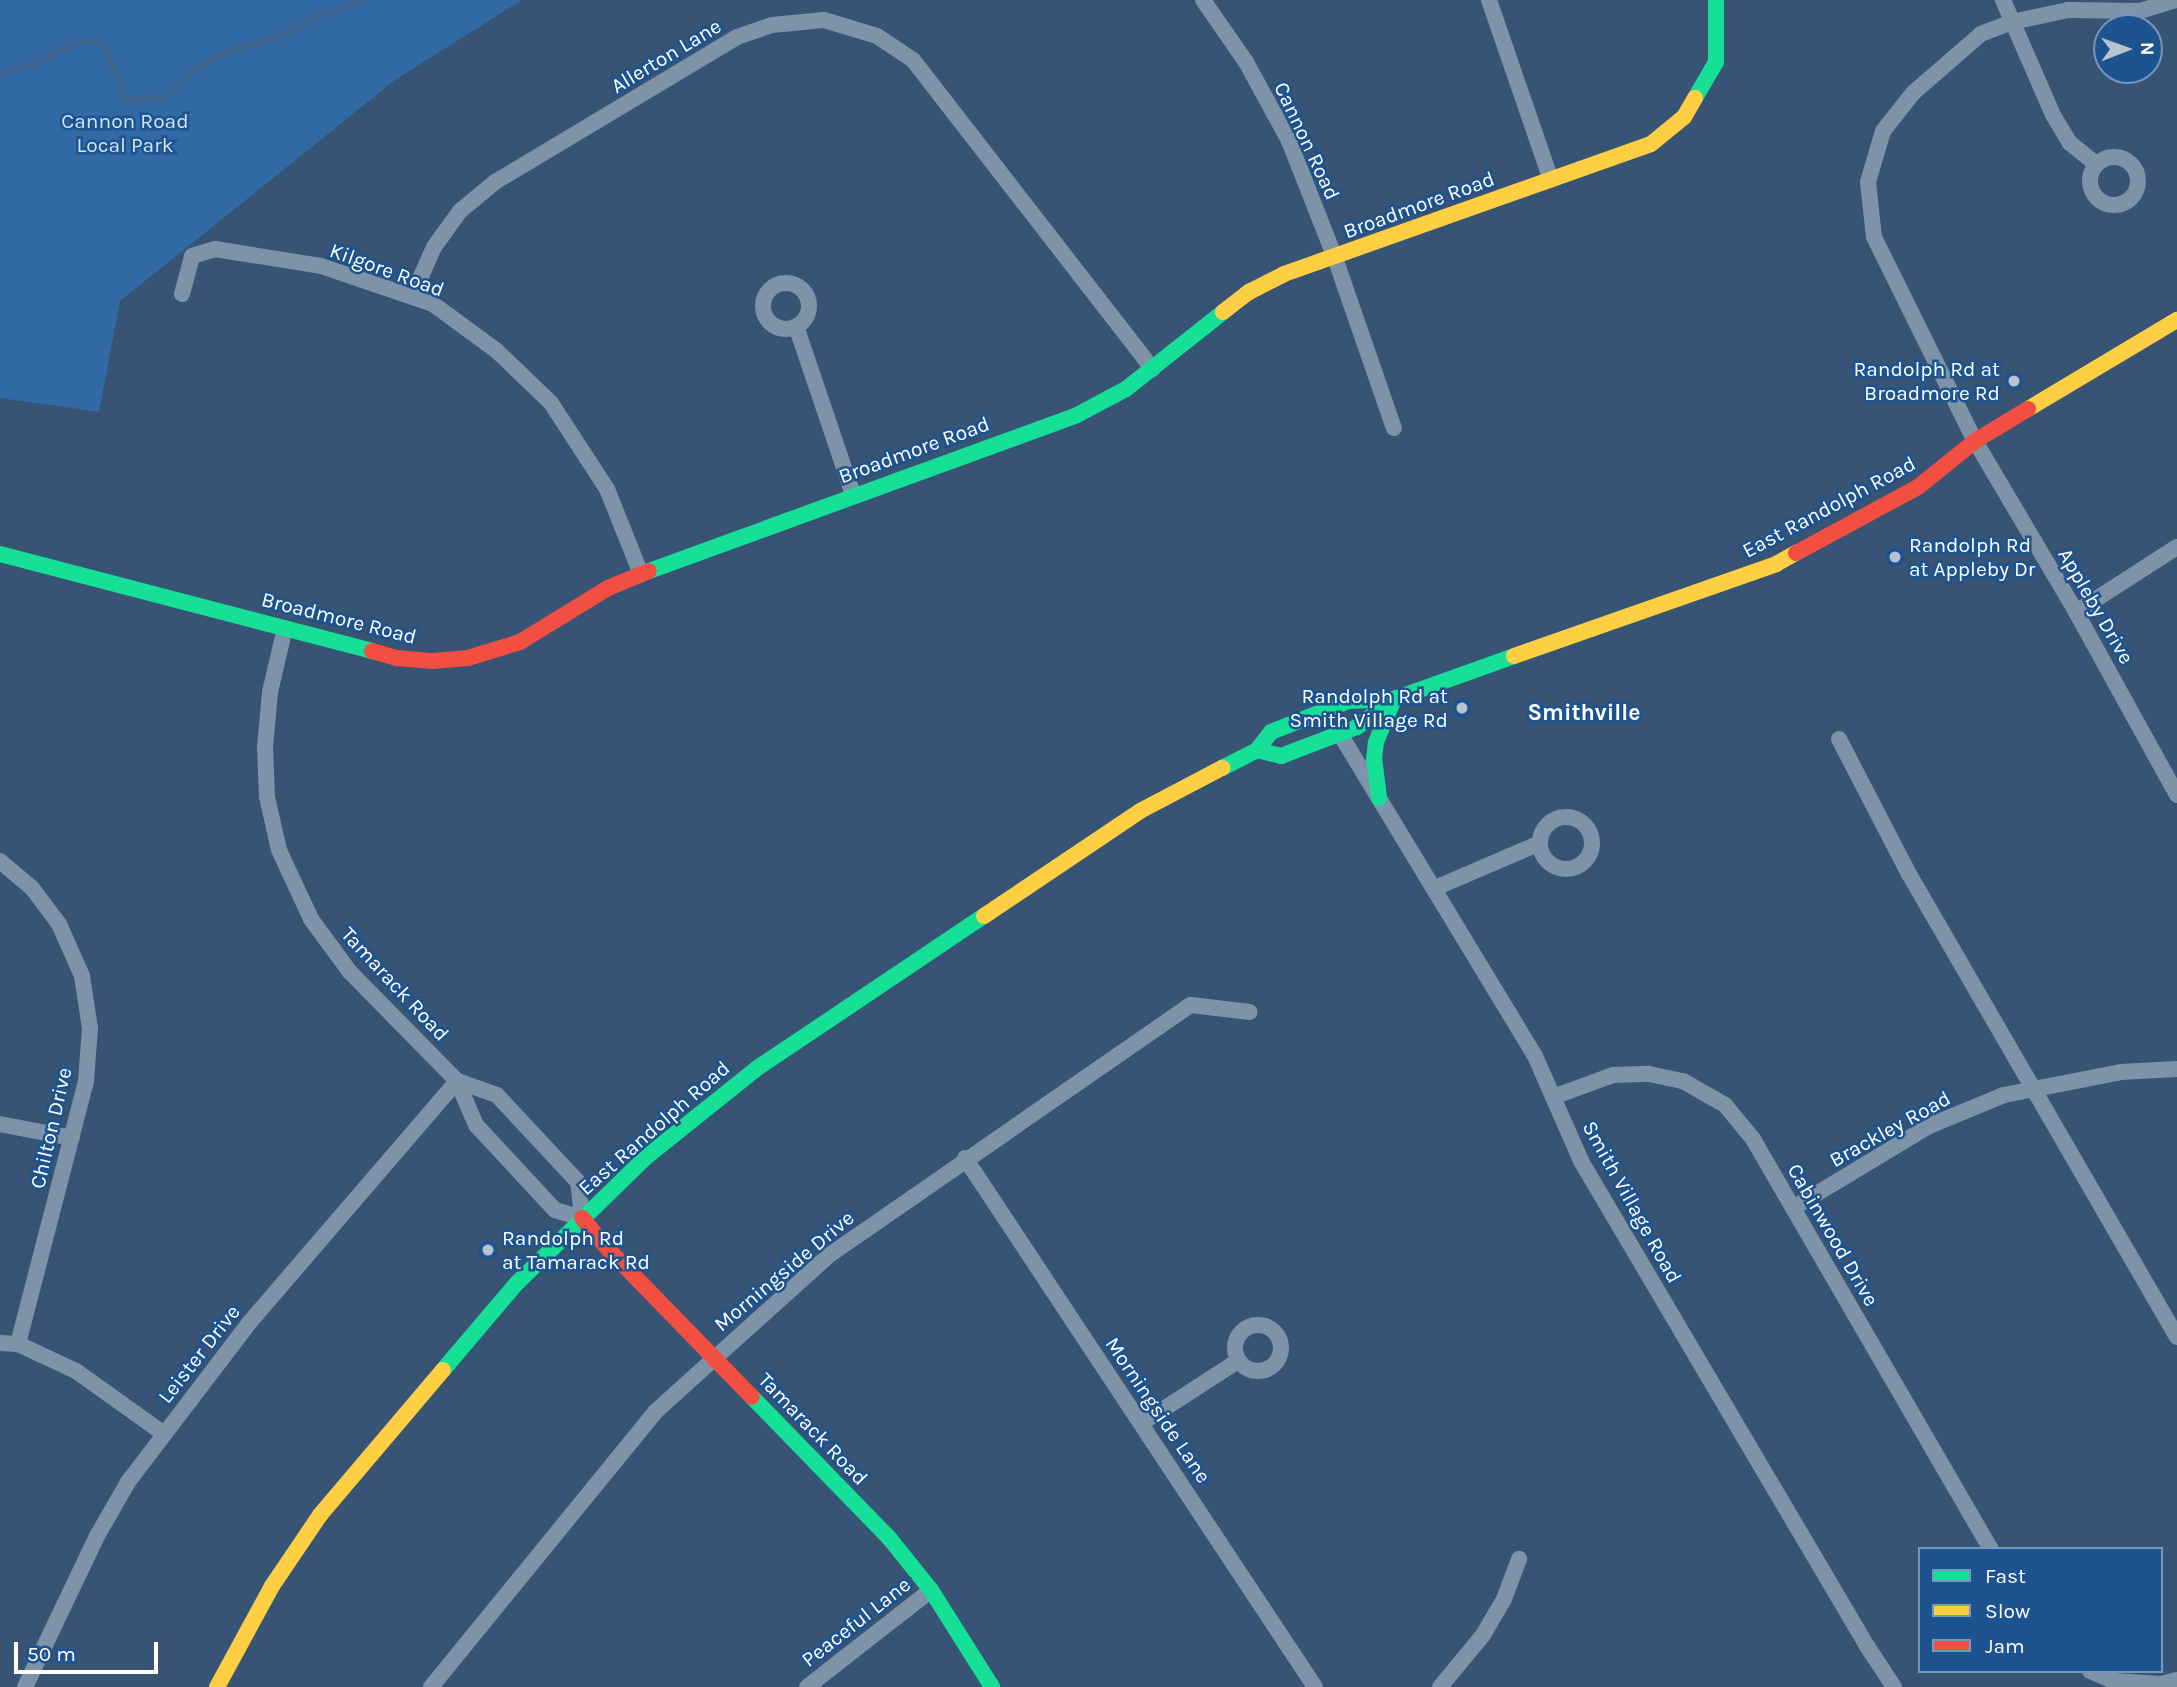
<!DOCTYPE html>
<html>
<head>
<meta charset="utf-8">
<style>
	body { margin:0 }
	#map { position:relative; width:2177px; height:1687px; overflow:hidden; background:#375475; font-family:Karla,sans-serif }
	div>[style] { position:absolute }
	.green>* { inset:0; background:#316aa5 }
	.stream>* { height:6px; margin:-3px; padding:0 3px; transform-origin:3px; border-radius:3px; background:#406690 }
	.street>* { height:16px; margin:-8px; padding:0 8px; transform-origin:8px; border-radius:8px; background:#7e93a8 }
	.street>.ring { margin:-8px; padding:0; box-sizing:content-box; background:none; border:16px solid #7e93a8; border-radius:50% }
	.fast>* { height:16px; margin:-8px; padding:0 8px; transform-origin:8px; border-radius:8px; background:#16e098 }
	.slow>* { height:16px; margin:-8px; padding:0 8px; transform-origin:8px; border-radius:8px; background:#ffcf43 }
	.jam>* { height:16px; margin:-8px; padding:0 8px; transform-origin:8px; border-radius:8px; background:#f24e42 }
	.dots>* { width:19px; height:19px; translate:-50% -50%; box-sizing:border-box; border:4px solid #1d538f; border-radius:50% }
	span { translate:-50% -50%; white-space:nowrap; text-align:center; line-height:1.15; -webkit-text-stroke:5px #1d538f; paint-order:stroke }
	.street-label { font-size:21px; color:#fff }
	.park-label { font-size:21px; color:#d1e5fa }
	.poi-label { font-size:21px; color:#fff }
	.right { translate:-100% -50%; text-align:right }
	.left { translate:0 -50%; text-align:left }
	.neighbourhood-label { font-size:23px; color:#fff; font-weight:700 }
	.legend { position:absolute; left:1918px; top:1547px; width:245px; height:126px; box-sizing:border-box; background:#1d538f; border:2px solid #7798bc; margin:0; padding:9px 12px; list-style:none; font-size:21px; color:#fff }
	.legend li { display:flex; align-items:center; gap:14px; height:35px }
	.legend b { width:35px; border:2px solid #7798bc }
	.north { position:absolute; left:2093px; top:14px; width:70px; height:70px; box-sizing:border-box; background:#1d538f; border:2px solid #7798bc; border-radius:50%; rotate:89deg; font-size:19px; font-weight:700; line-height:28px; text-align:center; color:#fff }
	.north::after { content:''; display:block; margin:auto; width:24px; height:32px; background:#b9c3cf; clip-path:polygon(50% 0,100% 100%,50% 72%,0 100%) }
	.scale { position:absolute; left:14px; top:1642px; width:144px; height:32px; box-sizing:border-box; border:4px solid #fff; border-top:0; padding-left:9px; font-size:21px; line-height:24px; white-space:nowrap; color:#fff; -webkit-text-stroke:5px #1d538f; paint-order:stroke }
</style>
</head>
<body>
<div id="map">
	<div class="green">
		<i style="clip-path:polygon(0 0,522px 0,395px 80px,120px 301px,99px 412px,0 398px)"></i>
	</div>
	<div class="stream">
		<i style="left:0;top:73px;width:33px;rotate:-14deg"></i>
		<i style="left:32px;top:65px;width:51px;rotate:-26.6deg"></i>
		<i style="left:78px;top:42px;width:22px"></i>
		<i style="left:100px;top:42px;width:36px;rotate:62deg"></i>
		<i style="left:117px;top:74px;width:27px;rotate:73deg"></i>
		<i style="left:125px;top:100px;width:41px;rotate:-2.8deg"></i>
		<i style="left:166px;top:98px;width:41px;rotate:-45deg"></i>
		<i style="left:195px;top:69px;width:38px;rotate:-29deg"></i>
		<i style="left:228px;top:51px;width:51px;rotate:-14.9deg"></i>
		<i style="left:277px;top:38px;width:50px;rotate:-27.6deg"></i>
		<i style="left:321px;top:15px;width:46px;rotate:-18.8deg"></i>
	</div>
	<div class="street">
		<i style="left:1203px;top:0;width:75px;rotate:55.3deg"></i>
		<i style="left:1246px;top:62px;width:90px;rotate:61.4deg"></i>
		<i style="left:1289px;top:141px;width:126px;rotate:68.5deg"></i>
		<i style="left:1335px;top:258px;width:180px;rotate:70.9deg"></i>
		<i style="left:1489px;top:0;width:190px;rotate:71deg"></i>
		<i style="left:2003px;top:0;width:125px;rotate:66.5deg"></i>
		<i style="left:2053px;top:115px;width:33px;rotate:59deg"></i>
		<i style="left:2070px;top:143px;width:33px;rotate:39deg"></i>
		<i style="left:2176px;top:0;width:39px;rotate:163deg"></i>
		<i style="left:2139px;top:11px;width:71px;rotate:-179.2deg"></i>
		<i style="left:2068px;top:10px;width:57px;rotate:167.9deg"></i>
		<i style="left:2012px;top:22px;width:33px;rotate:159deg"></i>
		<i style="left:1981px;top:34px;width:90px;rotate:139.1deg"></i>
		<i style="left:1913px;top:93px;width:48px;rotate:128.3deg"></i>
		<i style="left:1883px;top:131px;width:53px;rotate:106.4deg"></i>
		<i style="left:1868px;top:182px;width:55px;rotate:83.8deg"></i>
		<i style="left:1874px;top:237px;width:228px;rotate:63.7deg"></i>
		<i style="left:1975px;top:441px;width:199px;rotate:59.4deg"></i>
		<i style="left:2076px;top:612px;width:209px;rotate:61.1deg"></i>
		<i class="ring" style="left:2090px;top:157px;width:32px;height:32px"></i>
		<i class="ring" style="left:763px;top:283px;width:30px;height:30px"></i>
		<i style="left:182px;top:294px;width:39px;rotate:-75deg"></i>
		<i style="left:192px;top:256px;width:24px;rotate:-17deg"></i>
		<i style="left:215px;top:249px;width:107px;rotate:9.1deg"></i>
		<i style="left:321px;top:266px;width:118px;rotate:18.7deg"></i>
		<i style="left:433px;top:304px;width:79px;rotate:36.3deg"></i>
		<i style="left:497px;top:351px;width:75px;rotate:43.9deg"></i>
		<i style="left:551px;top:403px;width:103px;rotate:56.9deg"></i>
		<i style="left:607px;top:489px;width:92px;rotate:68.2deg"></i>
		<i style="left:412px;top:297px;width:55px;rotate:-66.3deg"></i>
		<i style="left:434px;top:247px;width:44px;rotate:-54.2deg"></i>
		<i style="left:460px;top:211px;width:45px;rotate:-39.6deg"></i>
		<i style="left:495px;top:182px;width:282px;rotate:-30.9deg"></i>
		<i style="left:737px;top:37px;width:37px;rotate:-19deg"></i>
		<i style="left:772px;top:25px;width:52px;rotate:-5.5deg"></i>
		<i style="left:824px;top:20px;width:55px;rotate:16.8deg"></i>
		<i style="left:877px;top:36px;width:43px;rotate:33.7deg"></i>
		<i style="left:913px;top:60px;width:391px;rotate:52.2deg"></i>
		<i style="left:796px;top:326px;width:177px;rotate:71.3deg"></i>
		<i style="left:2076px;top:612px;width:120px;rotate:-32.8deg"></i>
		<i style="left:285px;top:628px;width:66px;rotate:103.2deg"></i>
		<i style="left:270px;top:692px;width:55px;rotate:95.2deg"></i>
		<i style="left:265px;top:747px;width:50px;rotate:87.7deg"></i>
		<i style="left:267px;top:797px;width:54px;rotate:77.2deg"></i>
		<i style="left:279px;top:850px;width:76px;rotate:65.1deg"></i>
		<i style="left:311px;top:919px;width:66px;rotate:53.7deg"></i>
		<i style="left:350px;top:972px;width:153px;rotate:45.5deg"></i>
		<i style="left:457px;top:1081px;width:48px;rotate:66.6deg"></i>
		<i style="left:476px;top:1125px;width:116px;rotate:47.1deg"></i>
		<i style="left:555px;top:1210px;width:28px;rotate:17deg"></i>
		<i style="left:582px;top:1218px;width:36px;rotate:-96deg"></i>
		<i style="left:578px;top:1182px;width:119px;rotate:-133deg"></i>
		<i style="left:497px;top:1095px;width:42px;rotate:-160.7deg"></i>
		<i style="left:1340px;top:734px;width:376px;rotate:58.8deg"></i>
		<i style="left:1535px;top:1056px;width:115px;rotate:66.3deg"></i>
		<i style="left:1581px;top:1161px;width:563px;rotate:59.47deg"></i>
		<i style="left:1867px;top:1646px;width:49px;rotate:56.6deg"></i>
		<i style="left:1839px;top:739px;width:152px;rotate:62.6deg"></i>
		<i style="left:1909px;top:874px;width:535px;rotate:59.94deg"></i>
		<i class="ring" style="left:1540px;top:817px;width:36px;height:36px"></i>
		<i style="left:0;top:861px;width:42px;rotate:40.2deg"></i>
		<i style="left:32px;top:888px;width:45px;rotate:53.1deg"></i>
		<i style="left:59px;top:924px;width:57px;rotate:66.1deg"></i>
		<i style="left:82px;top:976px;width:53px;rotate:81.3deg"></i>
		<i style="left:90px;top:1028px;width:53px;rotate:94.3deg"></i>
		<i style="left:86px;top:1081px;width:272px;rotate:104.5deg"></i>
		<i style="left:1435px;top:888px;width:114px;rotate:-23.2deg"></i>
		<i style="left:1553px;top:1097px;width:64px;rotate:-20.1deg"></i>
		<i style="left:1613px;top:1075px;width:36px;rotate:-2deg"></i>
		<i style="left:1649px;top:1074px;width:35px;rotate:12deg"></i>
		<i style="left:1683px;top:1081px;width:48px;rotate:29.7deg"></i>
		<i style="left:1725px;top:1105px;width:44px;rotate:50.5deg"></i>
		<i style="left:1753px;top:1139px;width:474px;rotate:59.9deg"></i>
		<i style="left:0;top:1124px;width:73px;rotate:11deg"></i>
		<i style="left:965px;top:1158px;width:634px;rotate:56.51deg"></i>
		<i style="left:1793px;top:1208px;width:159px;rotate:-31.1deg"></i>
		<i style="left:1929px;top:1126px;width:81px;rotate:-22.5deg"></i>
		<i style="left:2004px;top:1095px;width:119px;rotate:-11.1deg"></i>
		<i style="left:2121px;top:1072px;width:56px;rotate:-3.1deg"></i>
		<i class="ring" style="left:1235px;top:1325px;width:30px;height:30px"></i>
		<i style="left:0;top:1343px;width:18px;rotate:3deg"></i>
		<i style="left:18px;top:1344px;width:64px;rotate:25deg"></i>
		<i style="left:76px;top:1371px;width:108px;rotate:35.6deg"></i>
		<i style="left:1142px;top:1423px;width:114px;rotate:-32.9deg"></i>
		<i style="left:2090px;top:1671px;width:26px;rotate:23deg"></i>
		<i style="left:2114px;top:1681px;width:47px;rotate:3.7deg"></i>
		<i style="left:2161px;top:1684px;width:16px;rotate:-14deg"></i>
		<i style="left:25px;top:1687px;width:167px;rotate:-64.5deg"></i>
		<i style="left:97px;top:1536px;width:62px;rotate:-60.1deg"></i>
		<i style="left:128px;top:1482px;width:200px;rotate:-52.7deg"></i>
		<i style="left:249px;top:1323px;width:319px;rotate:-49.3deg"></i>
		<i style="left:431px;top:1687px;width:355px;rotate:-50.8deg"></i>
		<i style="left:655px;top:1412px;width:233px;rotate:-42deg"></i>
		<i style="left:828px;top:1256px;width:441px;rotate:-34.7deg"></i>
		<i style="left:1191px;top:1005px;width:59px;rotate:6.8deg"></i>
		<i style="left:807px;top:1687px;width:157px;rotate:-38deg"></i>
		<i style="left:1440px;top:1687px;width:67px;rotate:-50.4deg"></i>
		<i style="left:1483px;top:1635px;width:42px;rotate:-59.7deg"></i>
		<i style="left:1504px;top:1599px;width:43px;rotate:-69.4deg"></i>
	</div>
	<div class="fast">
		<i style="left:1695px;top:98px;width:42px;rotate:-59.7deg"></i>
		<i style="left:1716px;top:62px;width:62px;rotate:-90deg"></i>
		<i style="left:0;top:554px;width:384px;rotate:14.6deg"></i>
		<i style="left:649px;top:571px;width:456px;rotate:-20deg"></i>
		<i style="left:1077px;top:415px;width:55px;rotate:-28deg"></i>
		<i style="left:1126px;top:389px;width:124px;rotate:-38.4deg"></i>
		<i style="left:1257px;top:750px;width:25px;rotate:14deg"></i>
		<i style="left:1281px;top:756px;width:81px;rotate:-20.9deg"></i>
		<i style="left:1357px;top:727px;width:46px;rotate:-37.1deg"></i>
		<i style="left:1222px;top:768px;width:39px;rotate:-27deg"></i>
		<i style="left:1257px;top:750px;width:23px;rotate:-52deg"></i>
		<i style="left:1271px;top:732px;width:84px;rotate:-21.7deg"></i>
		<i style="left:1349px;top:701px;width:45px;rotate:-2.5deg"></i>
		<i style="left:1394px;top:699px;width:127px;rotate:-19.7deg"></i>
		<i style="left:1379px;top:798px;width:38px;rotate:-97deg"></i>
		<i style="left:1374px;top:760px;width:18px;rotate:-84deg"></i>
		<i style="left:1376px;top:742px;width:47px;rotate:-67.3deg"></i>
		<i style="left:443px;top:1370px;width:113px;rotate:-49.7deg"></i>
		<i style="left:516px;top:1284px;width:180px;rotate:-44.3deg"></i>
		<i style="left:645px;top:1158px;width:142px;rotate:-38.7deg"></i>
		<i style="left:756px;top:1069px;width:275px;rotate:-33.9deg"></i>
		<i style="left:752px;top:1397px;width:198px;rotate:45.8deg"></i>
		<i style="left:890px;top:1539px;width:65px;rotate:51.2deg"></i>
		<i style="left:931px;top:1590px;width:115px;rotate:57.8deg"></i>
	</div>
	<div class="slow">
		<i style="left:1223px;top:312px;width:33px;rotate:-38deg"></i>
		<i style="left:1249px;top:292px;width:39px;rotate:-27deg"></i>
		<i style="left:1284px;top:274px;width:389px;rotate:-19.5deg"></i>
		<i style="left:1651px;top:144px;width:43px;rotate:-39.3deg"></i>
		<i style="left:1684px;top:117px;width:22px;rotate:-60deg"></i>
		<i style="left:2028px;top:409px;width:174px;rotate:-30.9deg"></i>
		<i style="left:1514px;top:656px;width:278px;rotate:-19.3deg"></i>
		<i style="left:1776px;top:564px;width:23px;rotate:-29deg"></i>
		<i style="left:984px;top:916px;width:188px;rotate:-33.9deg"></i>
		<i style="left:1140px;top:811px;width:93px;rotate:-27.7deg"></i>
		<i style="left:217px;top:1687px;width:115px;rotate:-61.4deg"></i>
		<i style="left:272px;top:1586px;width:86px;rotate:-55.9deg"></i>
		<i style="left:320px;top:1515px;width:190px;rotate:-49.7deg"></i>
	</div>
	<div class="jam">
		<i style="left:1796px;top:553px;width:139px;rotate:-28.4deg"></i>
		<i style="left:1918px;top:487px;width:73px;rotate:-38.9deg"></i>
		<i style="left:1975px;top:441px;width:62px;rotate:-31.1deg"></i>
		<i style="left:372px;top:651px;width:26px;rotate:16deg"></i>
		<i style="left:397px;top:658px;width:36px;rotate:5deg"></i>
		<i style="left:433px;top:661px;width:35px;rotate:-5deg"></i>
		<i style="left:468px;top:658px;width:54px;rotate:-17.1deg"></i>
		<i style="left:520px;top:642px;width:103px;rotate:-31.5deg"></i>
		<i style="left:608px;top:588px;width:44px;rotate:-22.5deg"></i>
		<i style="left:582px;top:1218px;width:40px;rotate:50deg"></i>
		<i style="left:608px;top:1249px;width:206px;rotate:45.8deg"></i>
	</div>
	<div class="dots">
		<i style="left:2014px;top:381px;background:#b9c3cf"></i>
		<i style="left:1895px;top:557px;background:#b9c3cf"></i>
		<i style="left:1462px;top:708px;background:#b9c3cf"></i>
		<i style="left:488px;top:1250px;background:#b9c3cf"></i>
	</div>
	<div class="street-label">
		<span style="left:666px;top:56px;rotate:-31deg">Allerton Lane</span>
		<span style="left:1307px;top:141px;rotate:65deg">Cannon Road</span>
		<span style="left:1419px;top:205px;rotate:-20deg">Broadmore Road</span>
		<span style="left:387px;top:270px;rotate:20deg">Kilgore Road</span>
		<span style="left:914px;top:450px;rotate:-20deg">Broadmore Road</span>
		<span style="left:1829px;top:507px;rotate:-28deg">East Randolph Road</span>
		<span style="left:2096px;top:606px;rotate:60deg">Appleby Drive</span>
		<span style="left:339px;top:618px;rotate:14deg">Broadmore Road</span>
		<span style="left:395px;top:984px;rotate:47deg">Tamarack Road</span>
		<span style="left:51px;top:1128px;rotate:-77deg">Chilton Drive</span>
		<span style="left:654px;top:1128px;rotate:-41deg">East Randolph Road</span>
		<span style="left:1890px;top:1129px;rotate:-29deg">Brackley Road</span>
		<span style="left:1632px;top:1202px;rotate:61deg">Smith Village Road</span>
		<span style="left:1833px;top:1235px;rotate:60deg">Cabinwood Drive</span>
		<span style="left:784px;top:1271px;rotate:-40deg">Morningside Drive</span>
		<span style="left:199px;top:1354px;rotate:-52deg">Leister Drive</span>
		<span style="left:1158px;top:1410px;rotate:56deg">Morningside Lane</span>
		<span style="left:813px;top:1429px;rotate:46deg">Tamarack Road</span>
		<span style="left:856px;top:1622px;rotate:-38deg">Peaceful Lane</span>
	</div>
	<div class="park-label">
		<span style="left:125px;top:133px">Cannon Road<br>Local Park</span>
	</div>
	<div class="poi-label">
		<span class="right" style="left:2000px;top:381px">Randolph Rd at<br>Broadmore Rd</span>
		<span class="left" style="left:1909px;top:557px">Randolph Rd<br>at Appleby Dr</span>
		<span class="right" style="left:1448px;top:708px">Randolph Rd at<br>Smith Village Rd</span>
		<span class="left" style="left:502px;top:1250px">Randolph Rd<br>at Tamarack Rd</span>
	</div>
	<div class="neighbourhood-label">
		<span style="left:1584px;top:713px">Smithville</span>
	</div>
	<ul class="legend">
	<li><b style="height:9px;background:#16e098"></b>Fast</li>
	<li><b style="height:9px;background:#ffcf43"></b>Slow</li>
	<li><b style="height:9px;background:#f24e42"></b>Jam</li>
	</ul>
	<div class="north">N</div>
	<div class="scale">50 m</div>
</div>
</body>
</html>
